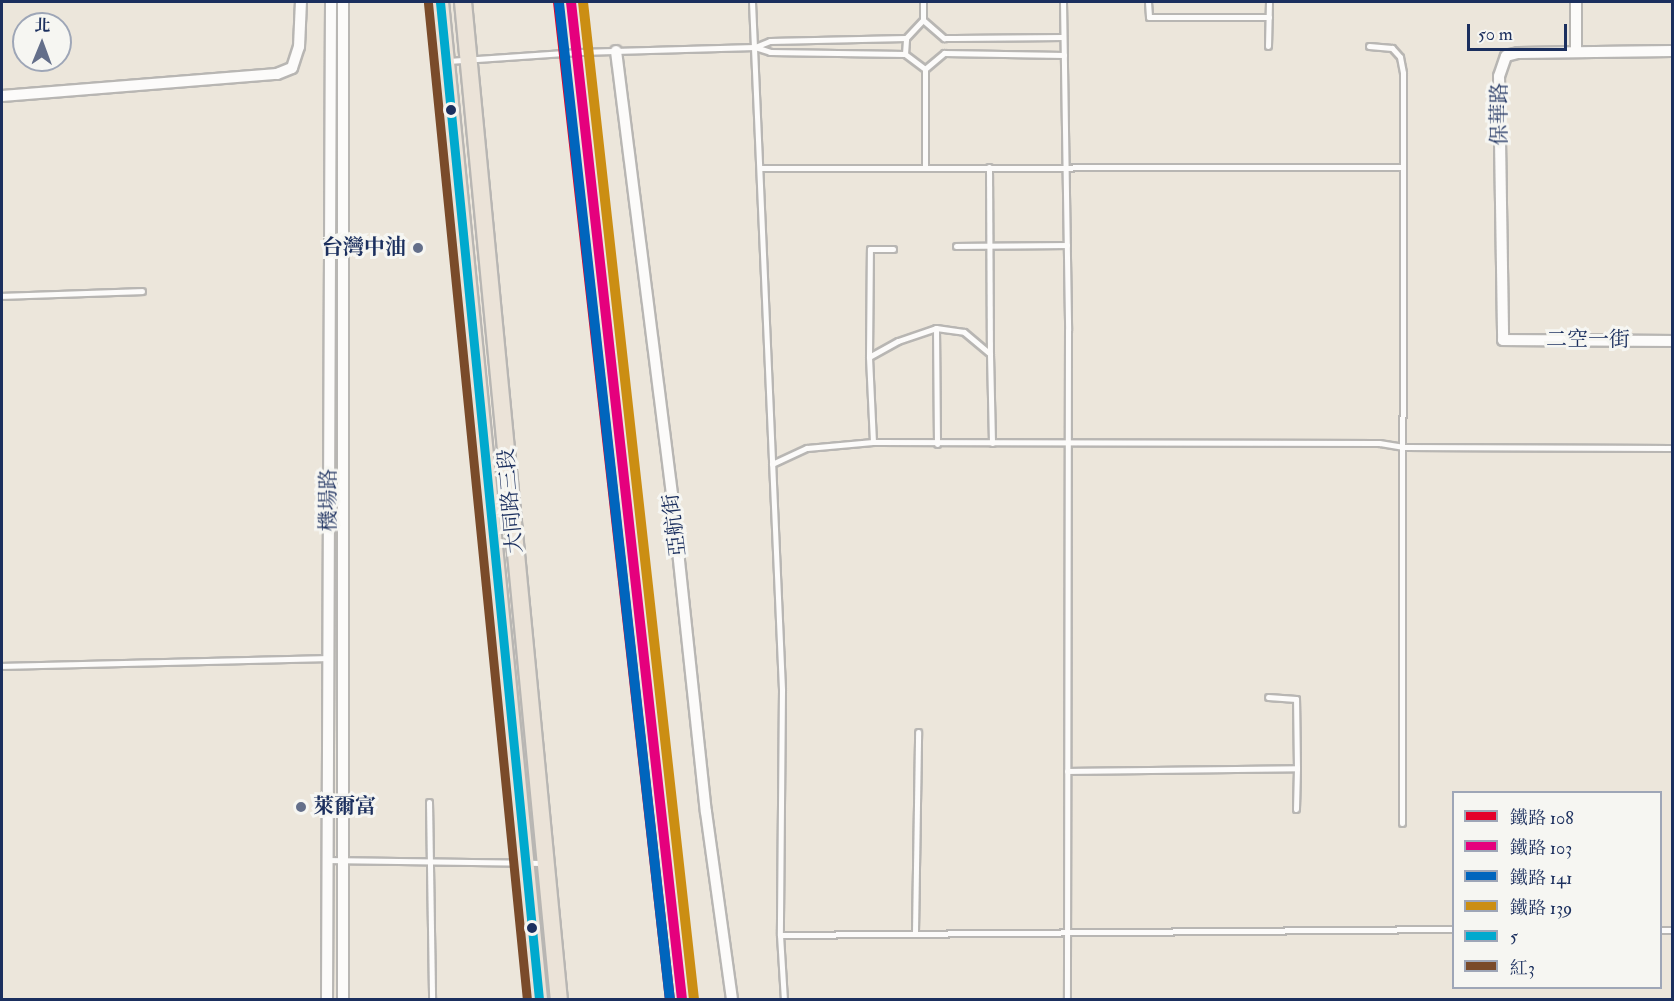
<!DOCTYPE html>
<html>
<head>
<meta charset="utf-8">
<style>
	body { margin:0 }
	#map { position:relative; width:1674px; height:1001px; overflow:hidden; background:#ece6db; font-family:"IM FELL Double Pica","Noto Serif TC",serif }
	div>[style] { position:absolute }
	.roads { filter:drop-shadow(2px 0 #b8b6b3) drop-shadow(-2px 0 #b8b6b3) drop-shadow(0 2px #b8b6b3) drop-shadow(0 -2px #b8b6b3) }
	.lane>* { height:5px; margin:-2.5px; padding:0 2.5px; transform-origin:2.5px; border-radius:2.5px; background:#fcfbfa }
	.street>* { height:10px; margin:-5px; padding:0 5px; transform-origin:5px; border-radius:5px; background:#fcfbfa }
	.primary>* { height:16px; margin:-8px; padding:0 8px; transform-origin:8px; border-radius:8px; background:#ebe3d8 }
	.bus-1>* { height:9px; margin:-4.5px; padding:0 4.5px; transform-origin:4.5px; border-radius:4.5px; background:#00a9ce }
	.bus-2>* { height:9px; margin:-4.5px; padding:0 4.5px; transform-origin:4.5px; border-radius:4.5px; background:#7a4b2a }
	.rail-1>* { height:10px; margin:-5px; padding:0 5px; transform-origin:5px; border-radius:5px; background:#e4002b }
	.rail-2>* { height:10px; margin:-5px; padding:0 5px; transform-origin:5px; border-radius:5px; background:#e5007d }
	.rail-3>* { height:10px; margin:-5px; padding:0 5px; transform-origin:5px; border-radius:5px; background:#0065bd }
	.rail-4>* { height:10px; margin:-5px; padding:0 5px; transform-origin:5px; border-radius:5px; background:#cb8e13 }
	.dots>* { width:16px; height:16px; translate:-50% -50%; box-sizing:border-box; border:3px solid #f6f6f2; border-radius:50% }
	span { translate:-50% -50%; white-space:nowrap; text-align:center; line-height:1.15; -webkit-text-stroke:6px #f6f6f2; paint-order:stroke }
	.street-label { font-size:21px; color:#1b2f5e }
	.poi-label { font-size:21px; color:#1b2f5e; font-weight:700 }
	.right { translate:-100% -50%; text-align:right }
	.left { translate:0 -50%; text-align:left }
	.frame { position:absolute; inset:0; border:3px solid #1b2f5e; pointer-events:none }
	.legend { position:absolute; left:1452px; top:791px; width:210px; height:198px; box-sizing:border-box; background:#f6f6f2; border:2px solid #9ea6b7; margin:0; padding:8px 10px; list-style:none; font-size:18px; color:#1b2f5e }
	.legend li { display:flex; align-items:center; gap:12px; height:30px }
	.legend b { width:30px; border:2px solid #9ea6b7 }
	.north { position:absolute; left:12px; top:12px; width:60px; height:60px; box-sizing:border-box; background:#f6f6f2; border:2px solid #9ea6b7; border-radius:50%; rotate:1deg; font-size:16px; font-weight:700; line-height:24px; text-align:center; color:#1b2f5e }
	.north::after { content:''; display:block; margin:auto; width:21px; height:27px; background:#646f8a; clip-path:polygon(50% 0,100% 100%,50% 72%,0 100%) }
	.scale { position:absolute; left:1467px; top:24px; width:100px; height:27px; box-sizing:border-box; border:3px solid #1b2f5e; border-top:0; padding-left:8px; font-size:18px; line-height:21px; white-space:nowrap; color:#1b2f5e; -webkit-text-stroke:4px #f6f6f2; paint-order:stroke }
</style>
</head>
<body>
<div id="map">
	<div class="roads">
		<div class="lane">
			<i style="left:752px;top:2px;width:689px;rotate:87.5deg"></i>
			<i style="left:782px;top:690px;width:245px;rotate:90.5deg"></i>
			<i style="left:780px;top:935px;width:65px;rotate:86.5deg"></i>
			<i style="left:923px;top:2px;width:18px;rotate:90deg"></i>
			<i style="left:1063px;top:2px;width:328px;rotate:89.1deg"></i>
			<i style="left:1068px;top:330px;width:670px;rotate:90.09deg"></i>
			<i style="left:1148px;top:2px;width:15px;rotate:86deg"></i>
			<i style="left:1149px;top:17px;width:120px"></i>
			<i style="left:1268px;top:46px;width:44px;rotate:-88.7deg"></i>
			<i style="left:1369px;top:46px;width:23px;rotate:5deg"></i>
			<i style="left:1392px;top:48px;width:12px;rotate:48deg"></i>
			<i style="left:1400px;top:57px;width:16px;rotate:79deg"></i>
			<i style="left:1403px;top:73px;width:750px;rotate:90.08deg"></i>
			<i style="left:755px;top:47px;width:16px;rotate:18deg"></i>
			<i style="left:770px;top:52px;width:135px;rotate:0.8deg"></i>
			<i style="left:905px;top:54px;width:25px;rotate:37deg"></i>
			<i style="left:925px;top:69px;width:25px;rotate:-40deg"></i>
			<i style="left:944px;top:53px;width:120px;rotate:1deg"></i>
			<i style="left:905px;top:54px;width:16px;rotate:-86deg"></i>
			<i style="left:448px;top:61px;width:131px;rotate:-3.9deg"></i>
			<i style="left:579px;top:52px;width:176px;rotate:-1.6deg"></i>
			<i style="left:755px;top:47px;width:16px;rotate:-22deg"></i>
			<i style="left:770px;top:41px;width:136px;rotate:-1.3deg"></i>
			<i style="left:906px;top:38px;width:25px;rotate:-47deg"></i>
			<i style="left:923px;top:20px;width:28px;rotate:41deg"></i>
			<i style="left:944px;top:38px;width:119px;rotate:-0.5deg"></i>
			<i style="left:925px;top:69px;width:98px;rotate:90deg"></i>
			<i style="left:989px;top:167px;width:187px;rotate:89.7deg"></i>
			<i style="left:761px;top:168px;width:641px;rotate:-0.09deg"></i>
			<i style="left:956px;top:246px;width:111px;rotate:-0.5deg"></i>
			<i style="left:2px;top:296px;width:140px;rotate:-2deg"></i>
			<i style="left:936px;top:328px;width:116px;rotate:89.5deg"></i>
			<i style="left:869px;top:357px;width:108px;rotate:-89.5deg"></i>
			<i style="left:870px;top:249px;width:23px"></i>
			<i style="left:873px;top:442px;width:85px;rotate:-92.7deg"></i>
			<i style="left:869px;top:357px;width:33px;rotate:-29deg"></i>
			<i style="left:898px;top:341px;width:40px;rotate:-18.9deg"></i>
			<i style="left:936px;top:328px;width:28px;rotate:8deg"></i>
			<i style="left:964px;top:332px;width:34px;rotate:40deg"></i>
			<i style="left:990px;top:354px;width:89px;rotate:88.7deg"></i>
			<i style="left:772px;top:464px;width:38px;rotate:-25deg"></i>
			<i style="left:807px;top:448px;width:66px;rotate:-5.2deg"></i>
			<i style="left:873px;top:442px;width:506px;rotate:0.11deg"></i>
			<i style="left:1379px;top:443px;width:25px;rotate:9deg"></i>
			<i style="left:1404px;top:447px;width:268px;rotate:0.2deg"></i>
			<i style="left:2px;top:666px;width:326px;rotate:-1.4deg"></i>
			<i style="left:1067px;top:771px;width:230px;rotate:-0.7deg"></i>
			<i style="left:1297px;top:768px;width:69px;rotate:-90.8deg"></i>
			<i style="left:1296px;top:699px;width:28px;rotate:-176deg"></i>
			<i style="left:429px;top:802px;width:198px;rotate:89.1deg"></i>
			<i style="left:1296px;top:809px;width:41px;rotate:-88.6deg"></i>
			<i style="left:328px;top:860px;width:214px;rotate:0.8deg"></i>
			<i style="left:1660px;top:930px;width:12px"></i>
			<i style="left:915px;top:932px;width:200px;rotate:-89.1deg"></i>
			<i style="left:780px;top:935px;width:674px;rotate:-0.51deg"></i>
		</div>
		<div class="street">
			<i style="left:343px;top:2px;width:998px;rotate:90deg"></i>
			<i style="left:1576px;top:2px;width:50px;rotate:90deg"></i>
			<i style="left:616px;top:51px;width:448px;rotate:82.8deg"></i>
			<i style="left:672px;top:495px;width:319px;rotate:83.9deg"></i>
			<i style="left:706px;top:812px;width:190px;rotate:82.1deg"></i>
			<i style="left:1672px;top:51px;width:154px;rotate:179.3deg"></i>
			<i style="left:1518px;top:53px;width:12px;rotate:166deg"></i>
			<i style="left:1506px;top:56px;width:21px;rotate:109deg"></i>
			<i style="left:1499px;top:76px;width:264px;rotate:89.1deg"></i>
			<i style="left:1503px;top:340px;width:169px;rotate:0.3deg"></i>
			<i style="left:2px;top:96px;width:276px;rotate:-4.6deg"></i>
			<i style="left:277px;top:74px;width:16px;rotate:-22deg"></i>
			<i style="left:292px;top:68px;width:22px;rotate:-72deg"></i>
			<i style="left:299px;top:47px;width:45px;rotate:-87.5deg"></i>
			<i style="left:327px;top:1000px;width:998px;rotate:-89.77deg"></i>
		</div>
		<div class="primary">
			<i style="left:440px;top:2px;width:1003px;rotate:84.33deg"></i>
			<i style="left:463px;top:2px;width:1003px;rotate:84.51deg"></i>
		</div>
	</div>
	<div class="bus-1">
		<i style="left:440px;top:2px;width:1003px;rotate:84.33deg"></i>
	</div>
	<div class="bus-2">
		<i style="left:428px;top:3px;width:1002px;rotate:84.33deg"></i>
	</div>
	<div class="rail-1">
		<i style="left:558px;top:2px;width:1004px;rotate:83.6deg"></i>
	</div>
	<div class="rail-2">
		<i style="left:571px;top:2px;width:1004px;rotate:83.65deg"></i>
	</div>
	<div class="rail-3">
		<i style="left:559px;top:3px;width:1003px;rotate:83.65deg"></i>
	</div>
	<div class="rail-4">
		<i style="left:583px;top:2px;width:1003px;rotate:83.65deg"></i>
	</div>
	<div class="dots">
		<i style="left:451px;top:110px;background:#1b2f5e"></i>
		<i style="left:418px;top:248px;background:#646f8a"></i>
		<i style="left:301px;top:807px;background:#646f8a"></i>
		<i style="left:532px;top:928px;background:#1b2f5e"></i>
	</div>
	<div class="street-label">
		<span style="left:1500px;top:114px;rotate:-90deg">保華路</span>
		<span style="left:1588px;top:340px">二空一街</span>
		<span style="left:329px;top:500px;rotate:-90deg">機場路</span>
		<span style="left:511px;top:501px;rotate:-95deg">大同路三段</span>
		<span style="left:675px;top:525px;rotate:-97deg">亞航街</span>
	</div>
	<div class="poi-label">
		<span class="right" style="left:406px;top:248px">台灣中油</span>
		<span class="left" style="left:313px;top:807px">萊爾富</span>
	</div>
	<div class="frame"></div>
	<ul class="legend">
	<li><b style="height:8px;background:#e4002b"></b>鐵路 108</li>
	<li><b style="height:8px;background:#e5007d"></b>鐵路 103</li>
	<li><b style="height:8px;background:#0065bd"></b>鐵路 141</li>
	<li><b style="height:8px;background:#cb8e13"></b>鐵路 139</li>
	<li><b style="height:8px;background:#00a9ce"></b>5</li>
	<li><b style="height:8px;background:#7a4b2a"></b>紅3</li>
	</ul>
	<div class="north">北</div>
	<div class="scale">50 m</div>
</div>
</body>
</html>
